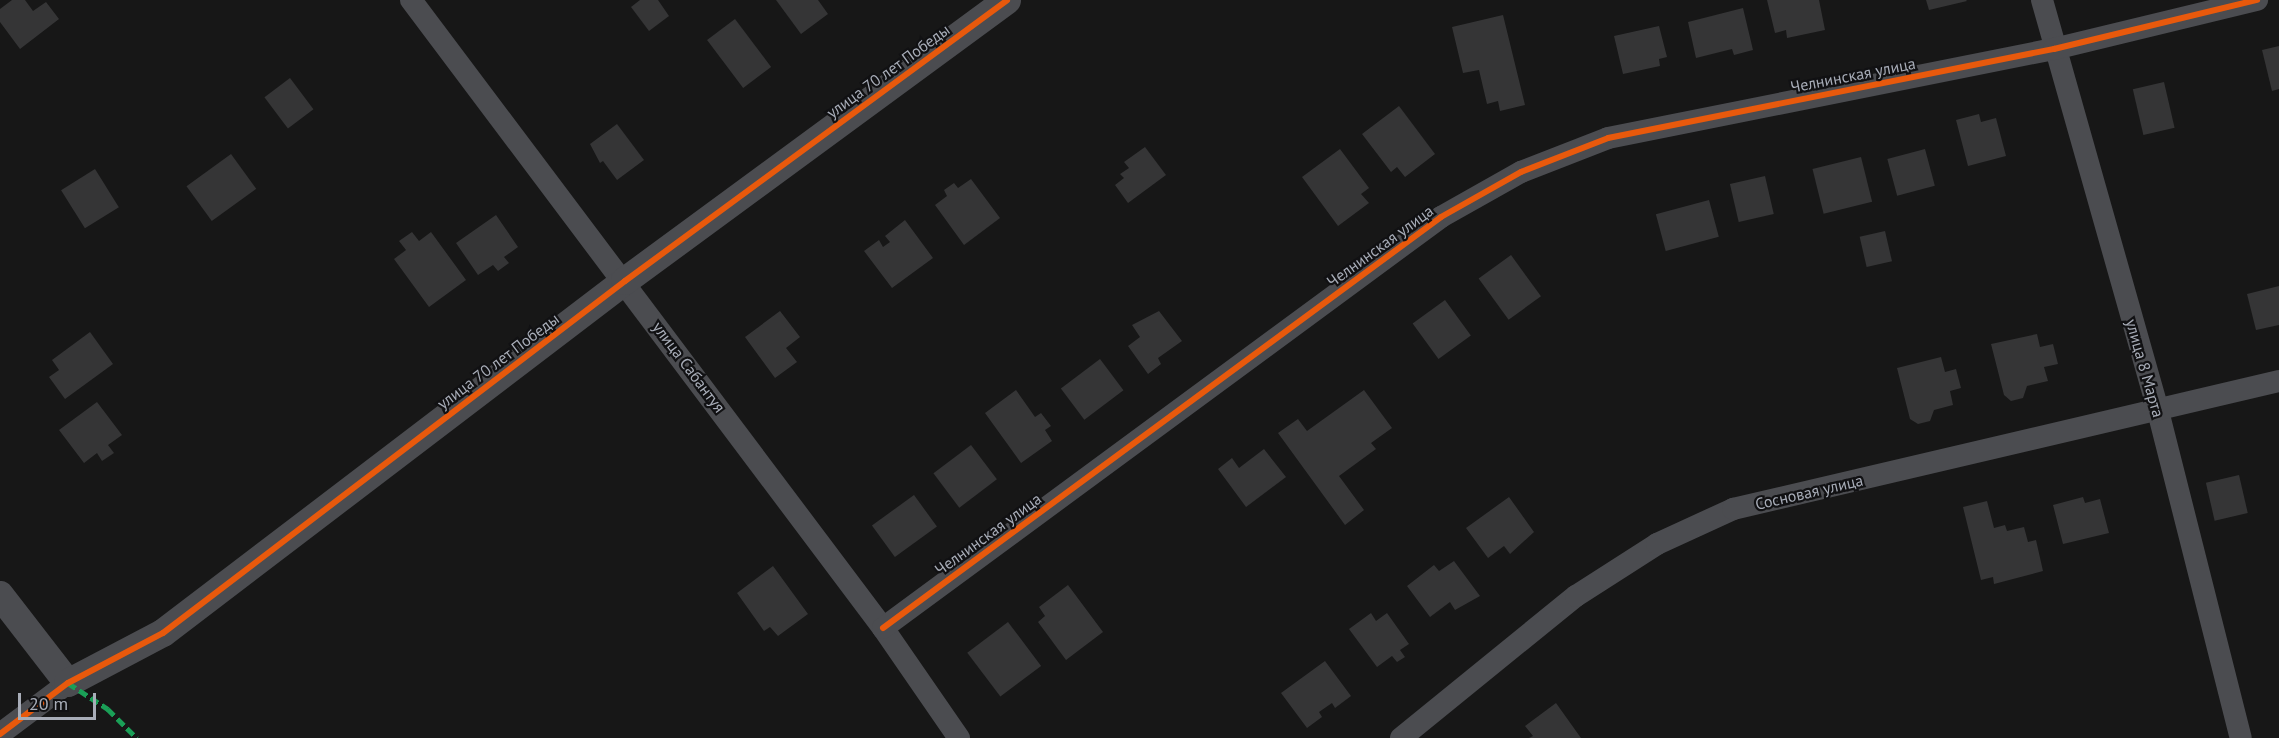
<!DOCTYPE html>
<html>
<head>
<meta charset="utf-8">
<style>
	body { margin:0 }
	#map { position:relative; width:2279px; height:738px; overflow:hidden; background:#171717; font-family:"PT Sans",sans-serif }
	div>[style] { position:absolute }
	.building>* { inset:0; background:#353536; transform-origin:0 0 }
	.minor>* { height:22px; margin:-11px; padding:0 11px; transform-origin:11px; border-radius:11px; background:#4b4c50 }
	.tertiary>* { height:28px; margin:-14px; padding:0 14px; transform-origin:14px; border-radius:14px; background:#4b4c50 }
	.quiet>* { height:4.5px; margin-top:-2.25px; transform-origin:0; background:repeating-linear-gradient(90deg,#1a9f57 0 9px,transparent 0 13.5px) }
	.cycleway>* { height:6px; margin:-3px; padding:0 3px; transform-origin:3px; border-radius:3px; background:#e8590c }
	span { translate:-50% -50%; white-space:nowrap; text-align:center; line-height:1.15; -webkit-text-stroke:4.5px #111113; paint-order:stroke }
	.street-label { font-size:16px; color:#a8adb8 }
	.scale { position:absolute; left:18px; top:693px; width:78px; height:27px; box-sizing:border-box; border:3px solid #a8adb8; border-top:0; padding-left:8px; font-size:18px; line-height:21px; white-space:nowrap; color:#a8adb8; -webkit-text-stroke:4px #111113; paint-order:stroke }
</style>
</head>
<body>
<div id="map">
	<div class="building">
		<i style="clip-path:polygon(12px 0,25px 0,33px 11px,46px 2px,59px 19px,20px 49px,0 22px,0 9px)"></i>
		<i style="clip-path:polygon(640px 0,658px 0,669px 16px,649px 31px,631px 7px)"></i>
		<i style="clip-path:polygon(776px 0,818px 0,828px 14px,801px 34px)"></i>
		<i style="clip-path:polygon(1767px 0,1819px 0,1825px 30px,1787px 38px,1786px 30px,1775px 33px)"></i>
		<i style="clip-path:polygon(1926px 0,1966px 0,1967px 1px,1929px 10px)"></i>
		<i style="clip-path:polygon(1743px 8px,1753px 50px,1734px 55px,1732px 49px,1696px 58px,1688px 22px)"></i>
		<i style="clip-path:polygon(1503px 15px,1525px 105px,1500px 111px,1498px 101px,1487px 104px,1479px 70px,1463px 73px,1452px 27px)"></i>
		<i style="left:735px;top:19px;width:60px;height:35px;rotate:53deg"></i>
		<i style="clip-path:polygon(1659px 26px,1667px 57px,1659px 59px,1660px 66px,1623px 74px,1614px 36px)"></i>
		<i style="clip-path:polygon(2279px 46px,2279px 89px,2272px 91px,2262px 50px)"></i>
		<i style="left:290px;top:78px;width:39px;height:32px;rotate:53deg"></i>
		<i style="left:2164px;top:82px;width:47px;height:32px;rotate:77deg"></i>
		<i style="clip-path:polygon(1399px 106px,1435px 154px,1405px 177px,1397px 167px,1391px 172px,1362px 134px)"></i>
		<i style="clip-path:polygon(1979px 114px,1981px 122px,1996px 118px,2006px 156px,1968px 166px,1956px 120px)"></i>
		<i style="clip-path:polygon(617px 124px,644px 160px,617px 180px,603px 161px,600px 163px,590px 144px)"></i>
		<i style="clip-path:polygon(1145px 147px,1166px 175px,1128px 203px,1115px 185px,1124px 178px,1120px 174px,1129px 168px,1124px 162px)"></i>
		<i style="clip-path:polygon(1340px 149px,1369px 188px,1361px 194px,1369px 203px,1338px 226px,1302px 177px)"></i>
		<i style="left:1925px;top:149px;width:38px;height:39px;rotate:75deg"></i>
		<i style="left:231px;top:154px;width:43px;height:55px;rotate:54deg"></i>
		<i style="left:1861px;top:157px;width:46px;height:50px;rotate:76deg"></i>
		<i style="left:95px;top:169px;width:45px;height:40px;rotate:58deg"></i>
		<i style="left:1765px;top:176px;width:39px;height:36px;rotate:77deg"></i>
		<i style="clip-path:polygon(971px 179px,1000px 218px,964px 245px,935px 205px,947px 196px,944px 190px,954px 183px,958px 188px)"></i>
		<i style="left:1709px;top:200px;width:38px;height:55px;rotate:75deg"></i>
		<i style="clip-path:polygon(496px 215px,518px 247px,504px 257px,509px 263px,498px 271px,493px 265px,478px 275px,456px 243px)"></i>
		<i style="clip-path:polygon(905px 220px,933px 258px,892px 288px,864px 251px,879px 240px,883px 247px,890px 242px,885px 236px)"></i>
		<i style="left:1885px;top:231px;width:31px;height:26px;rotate:77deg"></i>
		<i style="clip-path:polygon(412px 232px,419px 241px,431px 232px,466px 280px,429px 307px,394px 259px,406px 250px,399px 241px)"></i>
		<i style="left:1511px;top:255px;width:51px;height:40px;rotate:54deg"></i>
		<i style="clip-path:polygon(2279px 286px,2279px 325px,2256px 330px,2247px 294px)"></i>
		<i style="left:1445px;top:300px;width:44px;height:40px;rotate:54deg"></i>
		<i style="clip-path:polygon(780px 311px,800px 337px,786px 348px,797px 362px,775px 378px,745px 337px)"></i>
		<i style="clip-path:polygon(1159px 311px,1182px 341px,1158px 358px,1161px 364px,1148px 374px,1128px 346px,1140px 337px,1132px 325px)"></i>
		<i style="clip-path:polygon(90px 332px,113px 364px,65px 399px,49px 377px,59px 370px,52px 360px)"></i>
		<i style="clip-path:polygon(2037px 334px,2040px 347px,2053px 344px,2058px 364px,2044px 367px,2048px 381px,2027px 386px,2023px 398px,2011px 401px,2004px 395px,1991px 344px)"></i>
		<i style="clip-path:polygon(1941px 357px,1945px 372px,1956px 369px,1961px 388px,1950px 391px,1953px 405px,1934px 410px,1930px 421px,1918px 424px,1910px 419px,1897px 368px)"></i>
		<i style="left:1100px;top:359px;width:39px;height:49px;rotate:53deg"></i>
		<i style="clip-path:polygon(1016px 390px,1035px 417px,1041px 413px,1051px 426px,1045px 430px,1052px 441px,1021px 463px,985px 413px)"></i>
		<i style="clip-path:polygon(1364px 390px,1392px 428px,1371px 443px,1376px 449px,1339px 476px,1364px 510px,1345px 525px,1278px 433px,1298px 419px,1307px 431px)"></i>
		<i style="clip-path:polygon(97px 402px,122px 435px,108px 445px,114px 453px,102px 461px,97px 453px,84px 463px,59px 430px)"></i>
		<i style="left:971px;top:445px;width:43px;height:47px;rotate:53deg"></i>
		<i style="clip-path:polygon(1264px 449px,1286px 477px,1246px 507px,1218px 469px,1232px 458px,1239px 468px)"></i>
		<i style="left:2239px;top:475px;width:39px;height:34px;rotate:77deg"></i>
		<i style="left:914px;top:495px;width:39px;height:52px;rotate:54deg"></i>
		<i style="clip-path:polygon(1509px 497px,1534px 532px,1510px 554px,1504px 546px,1488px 558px,1466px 528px)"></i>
		<i style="clip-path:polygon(2083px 497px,2085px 503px,2100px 499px,2109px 533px,2063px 544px,2053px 505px)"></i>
		<i style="clip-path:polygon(1987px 501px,1994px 528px,2005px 525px,2007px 531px,2024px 527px,2028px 542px,2036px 540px,2043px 571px,1994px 584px,1993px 577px,1981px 580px,1963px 507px)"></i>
		<i style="clip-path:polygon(1454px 561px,1480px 596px,1455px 610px,1450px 602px,1430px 617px,1407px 586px,1434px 565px,1439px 571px)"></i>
		<i style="clip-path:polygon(773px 566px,808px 614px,778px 636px,770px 627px,764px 631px,737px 593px)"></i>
		<i style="clip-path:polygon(1068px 585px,1103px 632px,1066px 660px,1038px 622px,1045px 616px,1039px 607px)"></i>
		<i style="clip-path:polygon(1371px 613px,1376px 621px,1387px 613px,1409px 644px,1400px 650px,1405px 657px,1397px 662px,1392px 656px,1377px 667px,1349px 629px)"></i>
		<i style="left:1008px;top:622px;width:55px;height:51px;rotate:53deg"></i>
		<i style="clip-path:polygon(1325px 661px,1351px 696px,1335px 708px,1332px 703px,1319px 712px,1322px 717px,1307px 728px,1281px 693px)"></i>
		<i style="clip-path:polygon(1556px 703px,1581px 738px,1529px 738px,1533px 736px,1525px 726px)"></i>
	</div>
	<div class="minor">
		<i style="left:411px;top:0;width:786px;rotate:53.07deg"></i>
		<i style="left:883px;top:628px;width:134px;rotate:55.4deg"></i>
		<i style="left:2042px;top:0;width:427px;rotate:74.2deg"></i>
		<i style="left:2158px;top:411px;width:337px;rotate:75.8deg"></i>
		<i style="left:883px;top:628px;width:693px;rotate:-36.37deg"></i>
		<i style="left:1441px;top:217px;width:92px;rotate:-29.4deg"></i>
		<i style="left:1521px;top:172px;width:93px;rotate:-21.3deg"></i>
		<i style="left:1608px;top:138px;width:455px;rotate:-11.3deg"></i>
		<i style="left:2054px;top:49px;width:209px;rotate:-13.6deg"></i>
		<i style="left:0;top:734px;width:85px;rotate:-36.9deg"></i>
		<i style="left:1401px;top:738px;width:225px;rotate:-39.1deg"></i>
		<i style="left:1576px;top:596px;width:96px;rotate:-32.7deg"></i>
		<i style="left:1657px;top:544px;width:84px;rotate:-24.7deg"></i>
		<i style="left:1733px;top:509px;width:561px;rotate:-13.19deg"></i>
	</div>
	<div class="tertiary">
		<i style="left:0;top:595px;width:111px;rotate:52.3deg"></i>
		<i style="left:68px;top:683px;width:107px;rotate:-27.8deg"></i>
		<i style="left:163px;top:633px;width:581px;rotate:-37.3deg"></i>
		<i style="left:625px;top:281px;width:474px;rotate:-36.3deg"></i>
	</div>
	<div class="quiet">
		<i style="left:68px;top:683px;width:48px;rotate:33deg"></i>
		<i style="left:108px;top:709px;width:41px;rotate:45deg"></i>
	</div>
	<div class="cycleway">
		<i style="left:883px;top:628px;width:693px;rotate:-36.37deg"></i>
		<i style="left:1441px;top:217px;width:92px;rotate:-29.4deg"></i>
		<i style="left:1521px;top:172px;width:93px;rotate:-21.3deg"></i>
		<i style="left:1608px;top:138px;width:455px;rotate:-11.3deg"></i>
		<i style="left:2054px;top:49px;width:209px;rotate:-13.6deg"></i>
		<i style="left:0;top:734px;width:85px;rotate:-36.9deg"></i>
		<i style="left:68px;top:683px;width:107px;rotate:-27.8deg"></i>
		<i style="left:163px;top:633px;width:581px;rotate:-37.3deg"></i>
		<i style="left:625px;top:281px;width:474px;rotate:-36.3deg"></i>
	</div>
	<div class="street-label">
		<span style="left:888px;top:71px;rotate:-36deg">улица 70 лет Победы</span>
		<span style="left:1853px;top:75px;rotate:-11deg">Челнинская улица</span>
		<span style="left:1380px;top:246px;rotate:-36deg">Челнинская улица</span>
		<span style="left:498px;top:361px;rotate:-37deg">улица 70 лет Победы</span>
		<span style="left:689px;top:367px;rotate:53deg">улица Сабантуя</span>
		<span style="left:2145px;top:368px;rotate:74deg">улица 8 Марта</span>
		<span style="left:1809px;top:492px;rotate:-13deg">Сосновая улица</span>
		<span style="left:988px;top:534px;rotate:-36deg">Челнинская улица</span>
	</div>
	<div class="scale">20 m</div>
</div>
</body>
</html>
